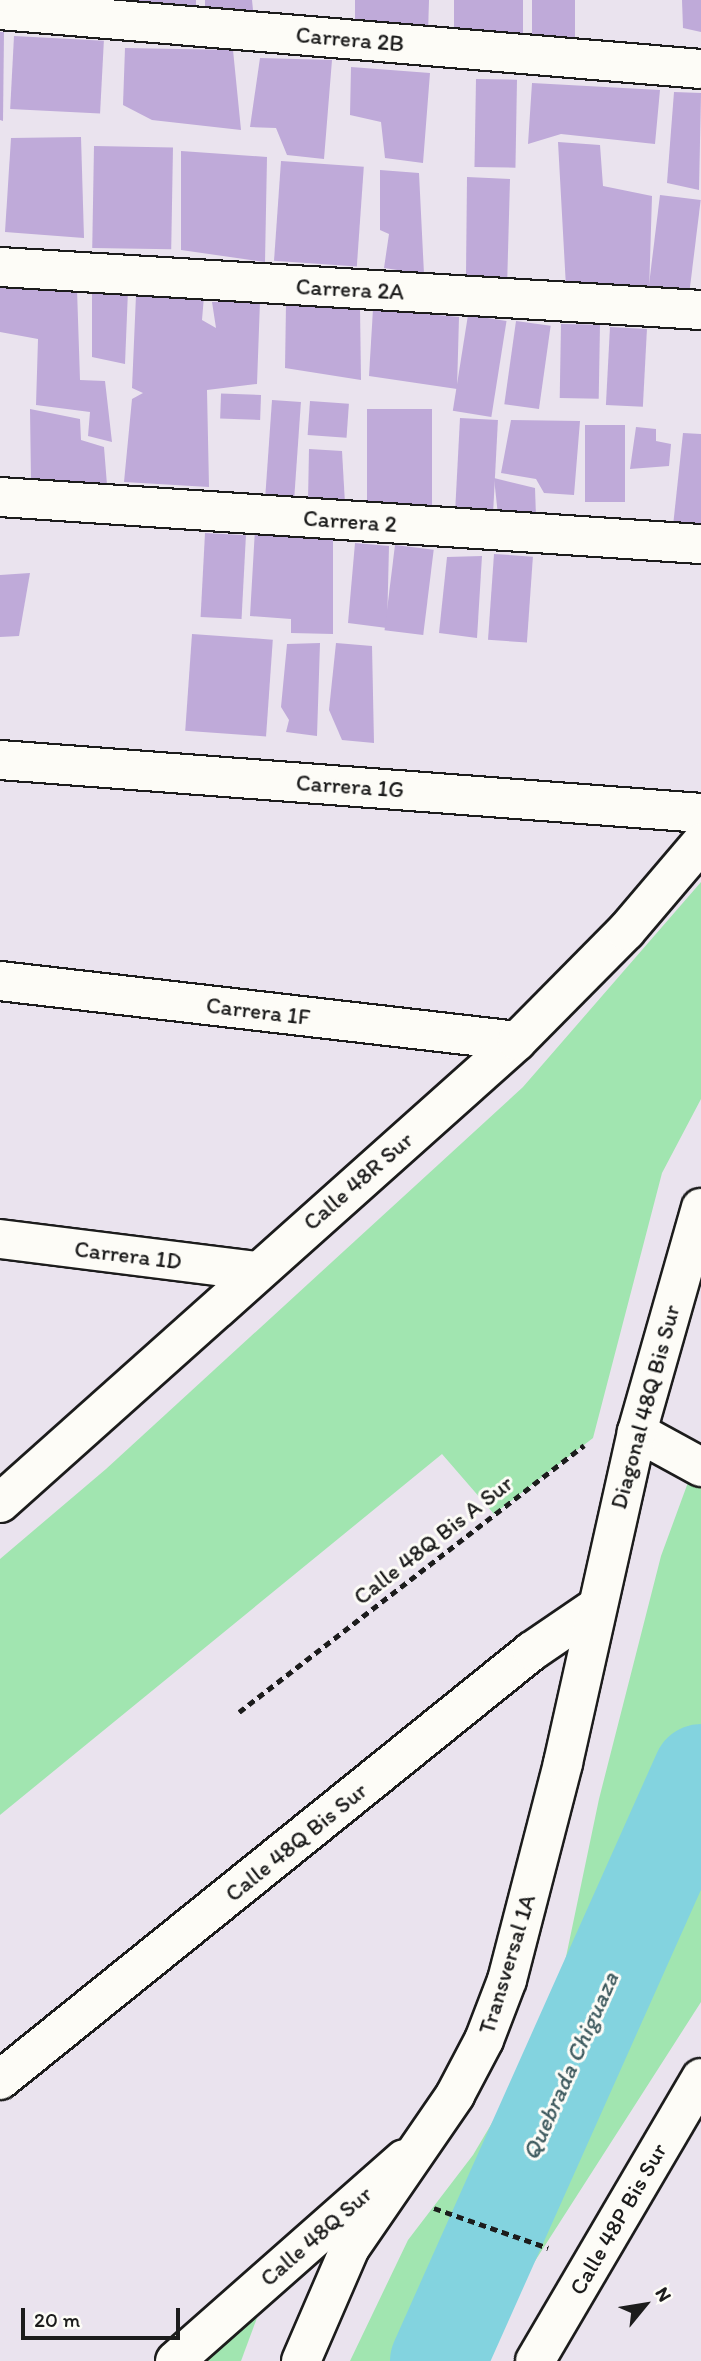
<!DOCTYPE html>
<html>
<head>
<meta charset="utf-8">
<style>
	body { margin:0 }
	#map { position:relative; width:701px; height:2361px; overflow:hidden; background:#eae3ee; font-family:Itim,sans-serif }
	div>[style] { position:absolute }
	.green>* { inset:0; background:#a1e5b0 }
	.river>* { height:96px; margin:-48px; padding:0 48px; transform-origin:48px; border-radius:48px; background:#83d3df }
	.building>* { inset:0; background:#bfaad9; transform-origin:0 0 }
	.path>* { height:4.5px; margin-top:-2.25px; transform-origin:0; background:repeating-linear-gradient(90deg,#1c1c1c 0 7px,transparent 0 12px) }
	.roads { filter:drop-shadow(2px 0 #1c1c1c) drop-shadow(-2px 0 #1c1c1c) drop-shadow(0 2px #1c1c1c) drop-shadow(0 -2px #1c1c1c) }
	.street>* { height:38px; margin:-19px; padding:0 19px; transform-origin:19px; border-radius:19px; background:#fdfcf7 }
	.secondary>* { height:38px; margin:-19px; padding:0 19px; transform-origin:19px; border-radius:19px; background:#fdfcf7 }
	span { translate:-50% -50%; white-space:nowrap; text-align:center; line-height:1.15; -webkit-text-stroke:6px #fdfcf7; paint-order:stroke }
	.street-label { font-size:23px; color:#1c1c1c }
	.water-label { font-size:24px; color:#405c60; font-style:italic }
	.north { position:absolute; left:610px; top:2270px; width:70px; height:70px; -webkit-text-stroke:5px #fdfcf7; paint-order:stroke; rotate:60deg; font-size:19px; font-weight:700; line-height:28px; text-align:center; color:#1c1c1c }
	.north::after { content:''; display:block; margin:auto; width:24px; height:32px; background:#1c1c1c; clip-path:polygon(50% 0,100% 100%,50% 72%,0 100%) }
	.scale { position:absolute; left:21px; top:2308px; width:159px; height:32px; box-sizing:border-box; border:4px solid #1c1c1c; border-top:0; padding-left:9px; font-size:21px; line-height:24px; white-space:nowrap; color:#1c1c1c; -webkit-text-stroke:5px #fdfcf7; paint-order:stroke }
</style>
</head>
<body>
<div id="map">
	<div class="green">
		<i style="clip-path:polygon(701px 882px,701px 1099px,662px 1173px,593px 1438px,494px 1514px,442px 1454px,0 1815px,0 1559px,106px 1469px,523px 1087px)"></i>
		<i style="clip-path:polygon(701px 1447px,701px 2002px,519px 2286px,481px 2361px,350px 2361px,408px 2240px,473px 2155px,540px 2042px,562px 1976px,599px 1799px,661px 1556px)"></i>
		<i style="clip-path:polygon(261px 2307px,241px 2361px,199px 2361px)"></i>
	</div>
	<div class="river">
		<i style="left:438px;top:2361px;width:645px;rotate:-65.94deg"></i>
	</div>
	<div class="building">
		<i style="clip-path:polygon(109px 0,196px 0,196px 17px)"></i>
		<i style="clip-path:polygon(205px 0,252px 0,254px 20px,205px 15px)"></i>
		<i style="clip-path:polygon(355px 0,429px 0,428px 34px,355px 27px)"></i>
		<i style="left:454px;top:0;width:69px;height:38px"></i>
		<i style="left:532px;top:0;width:43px;height:42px"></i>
		<i style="clip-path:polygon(682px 0,701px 0,701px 32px,683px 28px)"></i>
		<i style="clip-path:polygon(0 32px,4px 32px,3px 121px,0 120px)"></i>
		<i style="left:14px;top:36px;width:90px;height:73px;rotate:3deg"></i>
		<i style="clip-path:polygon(125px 48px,233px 50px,241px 130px,152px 120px,123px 105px)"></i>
		<i style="clip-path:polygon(260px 58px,332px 60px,324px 159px,287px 155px,276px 128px,250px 127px)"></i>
		<i style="clip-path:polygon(351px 67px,430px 73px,423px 163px,385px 158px,381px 122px,350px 115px)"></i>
		<i style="left:476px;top:79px;width:41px;height:88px;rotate:1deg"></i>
		<i style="clip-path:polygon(532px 83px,660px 90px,655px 144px,561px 134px,528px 144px)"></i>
		<i style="clip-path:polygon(674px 92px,701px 93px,699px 190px,667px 183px)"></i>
		<i style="clip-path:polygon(81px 137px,84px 238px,5px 232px,11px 138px)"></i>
		<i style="clip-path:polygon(558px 142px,600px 145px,603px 186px,652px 196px,649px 293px,566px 287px)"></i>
		<i style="left:94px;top:146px;width:79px;height:102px;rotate:1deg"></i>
		<i style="clip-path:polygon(181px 151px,267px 157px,265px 262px,181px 250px)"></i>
		<i style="left:281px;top:161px;width:83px;height:100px;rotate:4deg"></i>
		<i style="clip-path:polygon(380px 170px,419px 173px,424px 274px,384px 268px,389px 234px,380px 230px)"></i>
		<i style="clip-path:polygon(467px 177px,510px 179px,507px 288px,466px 276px)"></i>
		<i style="left:660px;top:195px;width:41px;height:104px;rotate:7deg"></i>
		<i style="clip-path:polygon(0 279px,77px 289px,80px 380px,105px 381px,112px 442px,88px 436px,90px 412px,36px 405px,38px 339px,0 332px)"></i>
		<i style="clip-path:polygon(92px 288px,128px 290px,125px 364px,92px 357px)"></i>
		<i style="clip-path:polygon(136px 295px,204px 296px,202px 320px,216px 328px,212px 302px,260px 301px,257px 384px,207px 390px,209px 487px,124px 482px,132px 399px,143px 393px,132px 388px)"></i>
		<i style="clip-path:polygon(286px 304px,360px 308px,361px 380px,285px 368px)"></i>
		<i style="clip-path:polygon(373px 309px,459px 317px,457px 389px,369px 376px)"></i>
		<i style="left:468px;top:315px;width:39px;height:97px;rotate:9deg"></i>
		<i style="left:516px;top:321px;width:35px;height:84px;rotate:8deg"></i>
		<i style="left:561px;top:324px;width:39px;height:74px;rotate:1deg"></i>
		<i style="left:610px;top:327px;width:37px;height:78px;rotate:3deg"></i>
		<i style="left:261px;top:395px;width:25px;height:40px;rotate:92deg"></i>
		<i style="left:272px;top:400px;width:29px;height:99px;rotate:4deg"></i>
		<i style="left:310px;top:401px;width:39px;height:34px;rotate:4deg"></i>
		<i style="clip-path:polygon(30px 409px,80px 419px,81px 440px,104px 447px,107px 485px,31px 480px)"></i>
		<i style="left:367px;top:409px;width:65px;height:96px"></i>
		<i style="left:460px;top:418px;width:38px;height:93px;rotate:3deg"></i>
		<i style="clip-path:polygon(511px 420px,580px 421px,574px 495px,544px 493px,536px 479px,501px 473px)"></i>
		<i style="left:625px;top:425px;width:77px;height:40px;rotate:90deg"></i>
		<i style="clip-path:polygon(636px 427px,656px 429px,656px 441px,671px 444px,669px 466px,630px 469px)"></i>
		<i style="clip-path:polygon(683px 433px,701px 434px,701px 529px,673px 526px)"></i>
		<i style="clip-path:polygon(309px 449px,342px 451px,345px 504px,308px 501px)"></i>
		<i style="clip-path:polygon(494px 478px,535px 488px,536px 517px,498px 515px)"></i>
		<i style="clip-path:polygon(255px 529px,333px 537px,333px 634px,291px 633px,291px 619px,250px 616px)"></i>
		<i style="left:205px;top:533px;width:41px;height:84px;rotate:3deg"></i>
		<i style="clip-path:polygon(355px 543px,389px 546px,387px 628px,348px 623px)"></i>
		<i style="left:395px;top:545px;width:39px;height:86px;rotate:7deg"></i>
		<i style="left:494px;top:554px;width:39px;height:86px;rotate:4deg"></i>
		<i style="clip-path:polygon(482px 556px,477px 638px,439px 633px,447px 557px)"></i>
		<i style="clip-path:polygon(30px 573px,19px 636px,0 637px,0 575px)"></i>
		<i style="left:192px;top:634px;width:81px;height:97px;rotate:4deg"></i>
		<i style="clip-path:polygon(320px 643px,317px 736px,286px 732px,289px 720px,281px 707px,287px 644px)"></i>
		<i style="clip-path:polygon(336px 643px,372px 646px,374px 743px,342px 740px,329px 710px)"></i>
	</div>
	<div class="path">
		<i style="left:239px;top:1712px;width:436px;rotate:-37.7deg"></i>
		<i style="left:434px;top:2208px;width:121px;rotate:19.3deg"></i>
	</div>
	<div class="roads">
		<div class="street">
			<i style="left:0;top:10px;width:703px;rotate:4.81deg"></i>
			<i style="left:0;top:267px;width:702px;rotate:3.51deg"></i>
			<i style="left:0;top:497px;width:703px;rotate:3.84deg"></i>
			<i style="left:0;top:760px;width:703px;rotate:4.32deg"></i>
			<i style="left:0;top:981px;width:520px;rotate:6.62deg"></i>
			<i style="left:0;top:1239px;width:259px;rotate:7.1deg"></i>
			<i style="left:637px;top:1432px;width:73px;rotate:28.7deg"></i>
			<i style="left:0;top:1503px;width:693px;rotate:-41.78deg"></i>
			<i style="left:517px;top:1041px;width:155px;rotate:-45.3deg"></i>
			<i style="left:626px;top:931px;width:116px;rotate:-49.6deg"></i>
			<i style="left:0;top:2080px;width:683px;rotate:-38.88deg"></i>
			<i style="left:532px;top:1651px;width:76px;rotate:-34.3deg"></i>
			<i style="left:175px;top:2361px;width:305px;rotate:-41.4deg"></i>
			<i style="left:535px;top:2361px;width:328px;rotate:-59.6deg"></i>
		</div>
		<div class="secondary">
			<i style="left:301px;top:2361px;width:123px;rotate:-66.6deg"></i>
			<i style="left:350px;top:2248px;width:186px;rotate:-55.5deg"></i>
			<i style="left:455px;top:2095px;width:62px;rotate:-62.2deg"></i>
			<i style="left:484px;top:2040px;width:64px;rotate:-69deg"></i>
			<i style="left:507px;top:1980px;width:224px;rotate:-75.5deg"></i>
			<i style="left:563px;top:1763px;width:339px;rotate:-77.4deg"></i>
			<i style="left:637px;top:1432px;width:233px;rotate:-74.1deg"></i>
		</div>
	</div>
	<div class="street-label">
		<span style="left:350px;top:39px;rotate:5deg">Carrera 2B</span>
		<span style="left:350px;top:289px;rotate:3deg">Carrera 2A</span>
		<span style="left:350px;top:521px;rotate:4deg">Carrera 2</span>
		<span style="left:350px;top:786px;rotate:4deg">Carrera 1G</span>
		<span style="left:258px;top:1011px;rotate:7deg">Carrera 1F</span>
		<span style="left:358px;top:1181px;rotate:-41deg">Calle 48R Sur</span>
		<span style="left:128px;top:1255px;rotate:7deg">Carrera 1D</span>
		<span style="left:645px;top:1407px;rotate:-75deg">Diagonal 48Q Bis Sur</span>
		<span style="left:433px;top:1540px;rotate:-38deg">Calle 48Q Bis A Sur</span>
		<span style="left:296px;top:1842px;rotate:-39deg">Calle 48Q Bis Sur</span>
		<span style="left:507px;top:1964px;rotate:-73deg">Transversal 1A</span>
		<span style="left:618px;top:2219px;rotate:-60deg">Calle 48P Bis Sur</span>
		<span style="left:316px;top:2236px;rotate:-41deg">Calle 48Q Sur</span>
	</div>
	<div class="water-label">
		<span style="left:570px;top:2066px;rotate:-66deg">Quebrada Chiguaza</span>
	</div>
	<div class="north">N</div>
	<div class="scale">20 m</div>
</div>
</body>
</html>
